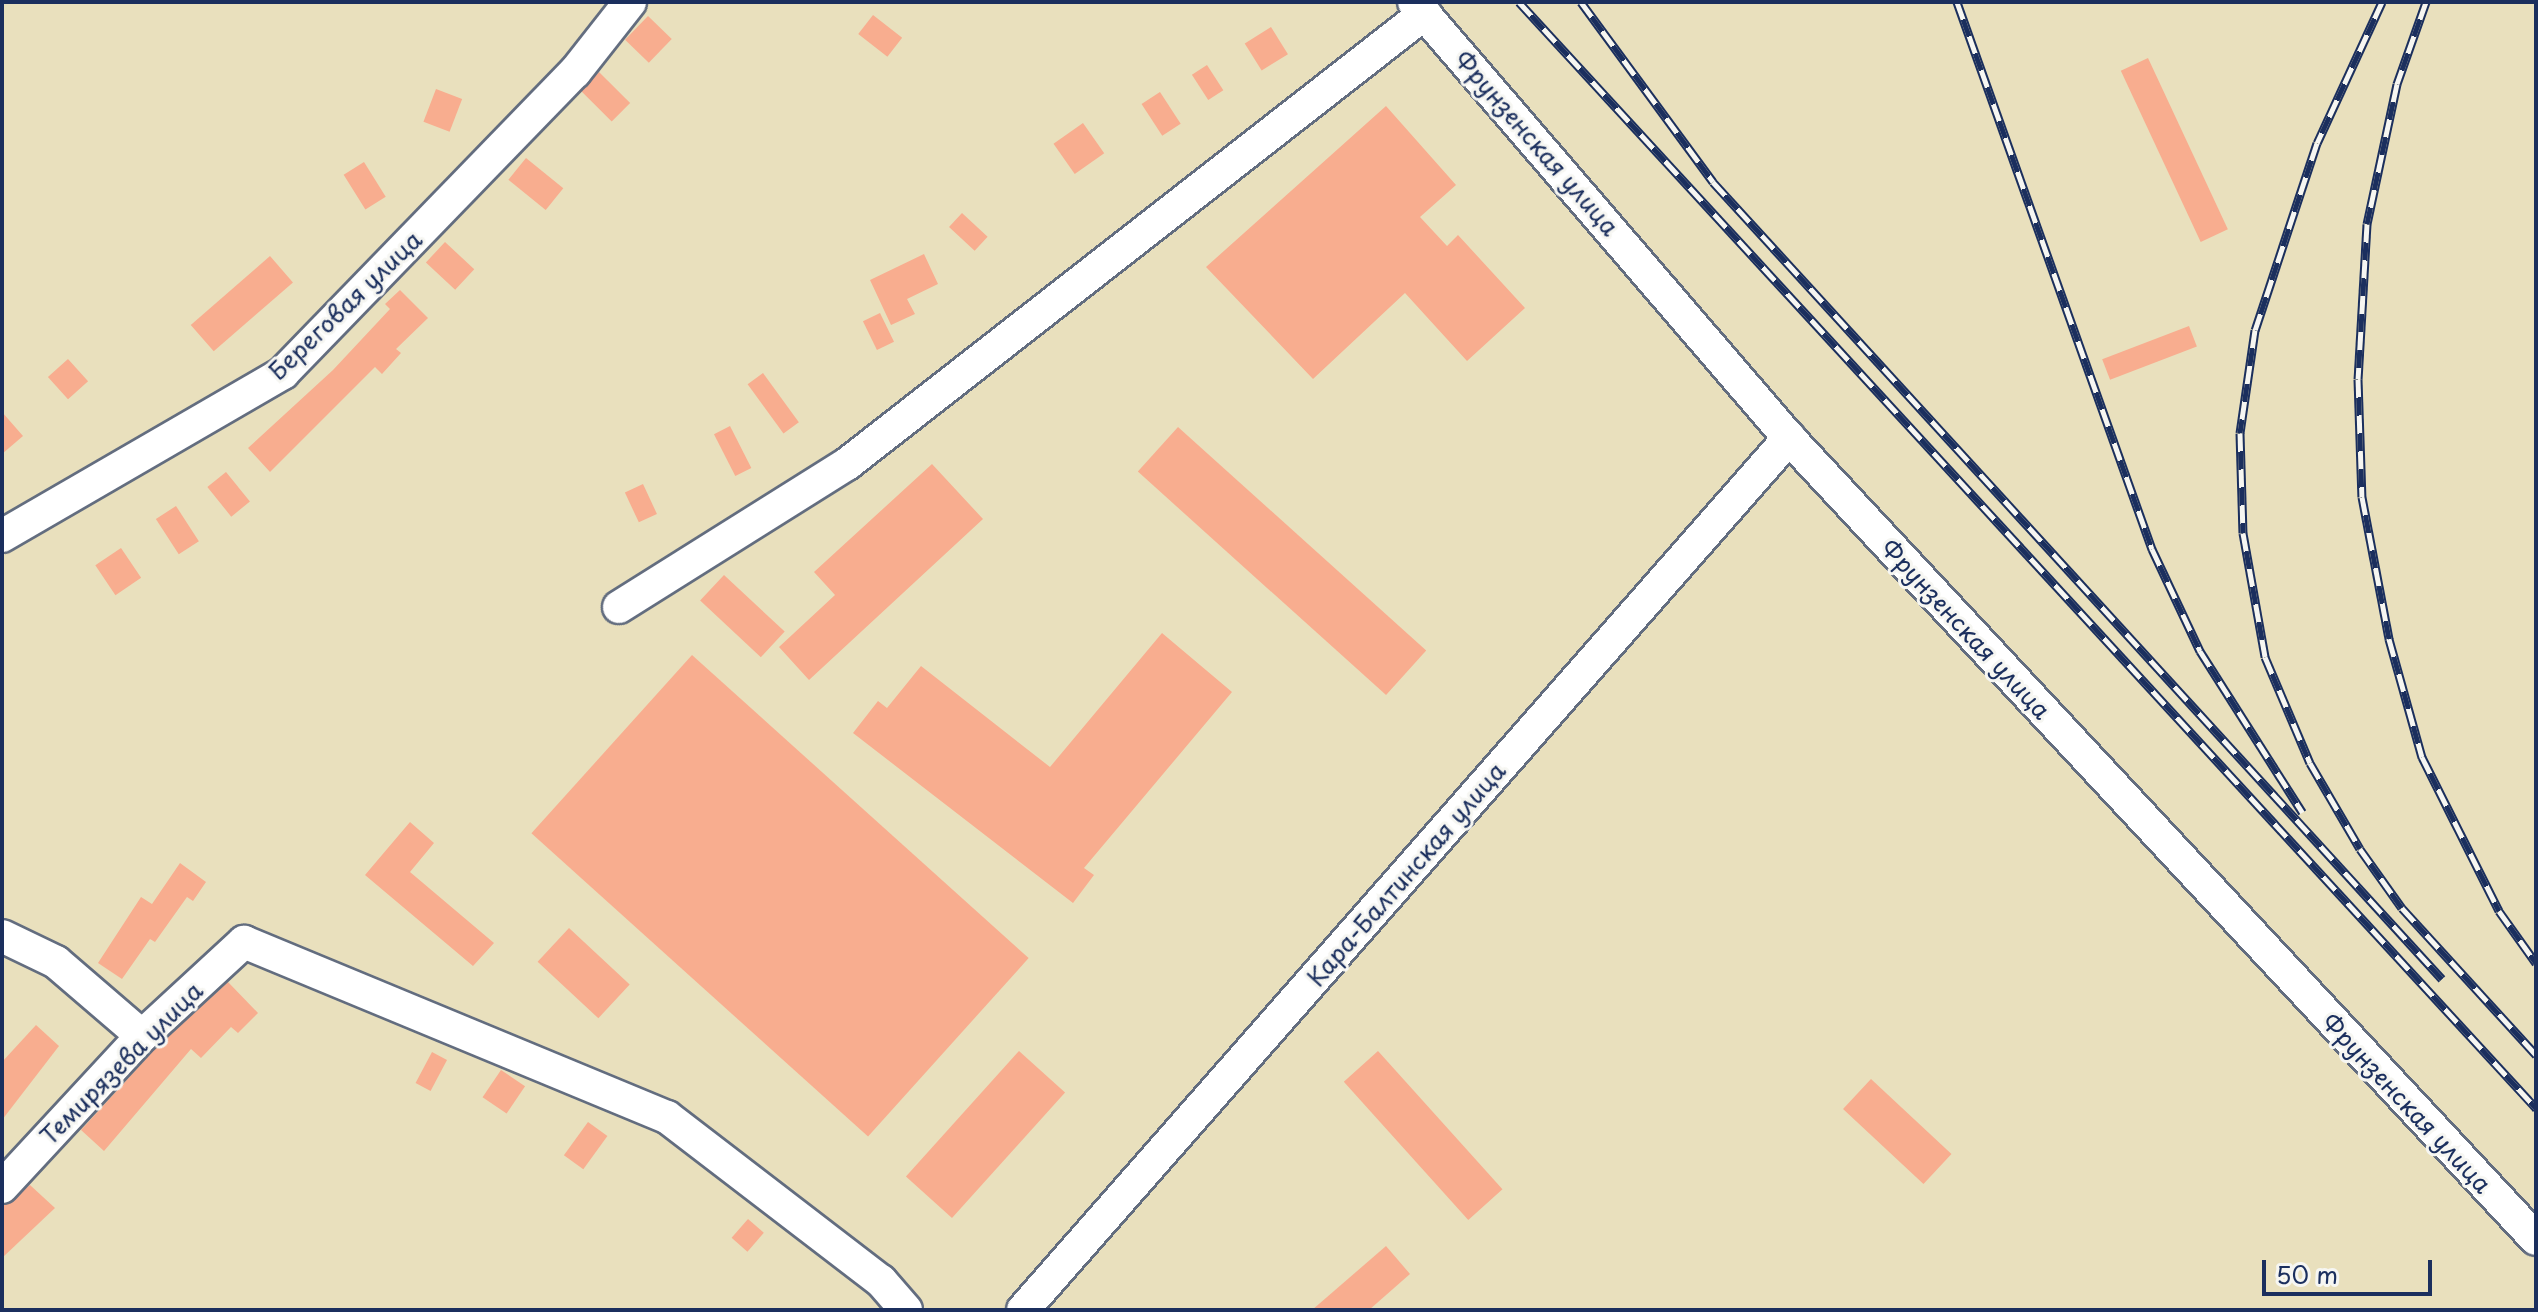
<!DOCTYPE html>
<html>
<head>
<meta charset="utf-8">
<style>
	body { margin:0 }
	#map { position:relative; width:2538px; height:1312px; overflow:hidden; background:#e9e0bd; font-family:"Playpen Sans",sans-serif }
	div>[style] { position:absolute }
	.building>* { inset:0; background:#f8ad8f; transform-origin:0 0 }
	.roads { filter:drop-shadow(2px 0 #636d7f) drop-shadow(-2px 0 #636d7f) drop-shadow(0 2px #636d7f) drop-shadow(0 -2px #636d7f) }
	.minor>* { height:32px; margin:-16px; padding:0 16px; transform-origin:16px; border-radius:16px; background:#fff }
	.rail>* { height:9px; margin-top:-4.5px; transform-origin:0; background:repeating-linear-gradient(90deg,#f6f6f2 0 18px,#1b2f5e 0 36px); box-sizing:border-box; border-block:2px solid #1b2f5e }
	span { translate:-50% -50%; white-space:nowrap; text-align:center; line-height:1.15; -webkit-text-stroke:6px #f6f6f2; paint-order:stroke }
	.street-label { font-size:24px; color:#1b2f5e }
	.frame { position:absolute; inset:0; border:4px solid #1b2f5e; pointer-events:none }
	.scale { position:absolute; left:2262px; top:1260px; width:170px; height:36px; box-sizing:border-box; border:4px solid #1b2f5e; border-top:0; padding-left:10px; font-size:24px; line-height:28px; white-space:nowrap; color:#1b2f5e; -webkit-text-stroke:6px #f6f6f2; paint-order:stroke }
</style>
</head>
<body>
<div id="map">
	<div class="building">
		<i style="left:873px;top:15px;width:37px;height:24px;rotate:38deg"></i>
		<i style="left:648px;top:16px;width:33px;height:33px;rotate:44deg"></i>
		<i style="left:1271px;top:27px;width:32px;height:31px;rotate:58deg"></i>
		<i style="left:2148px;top:58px;width:189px;height:30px;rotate:65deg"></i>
		<i style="left:1207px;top:65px;width:30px;height:18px;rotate:57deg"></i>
		<i style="left:599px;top:72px;width:44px;height:26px;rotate:45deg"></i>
		<i style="left:436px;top:89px;width:28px;height:35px;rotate:21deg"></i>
		<i style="left:1160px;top:92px;width:38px;height:22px;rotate:57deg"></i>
		<i style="clip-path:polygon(1386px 106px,1456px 185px,1420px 217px,1447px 246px,1458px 235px,1525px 308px,1467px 361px,1405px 293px,1313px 379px,1206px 267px)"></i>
		<i style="left:1083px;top:123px;width:37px;height:36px;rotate:55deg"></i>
		<i style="left:526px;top:158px;width:48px;height:28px;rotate:39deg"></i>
		<i style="left:364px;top:162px;width:41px;height:24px;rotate:58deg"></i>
		<i style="left:962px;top:213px;width:35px;height:19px;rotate:43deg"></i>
		<i style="left:445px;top:242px;width:40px;height:28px;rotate:43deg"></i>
		<i style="clip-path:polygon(924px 254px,938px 284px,907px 299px,915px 314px,891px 325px,870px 280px)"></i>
		<i style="left:270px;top:256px;width:35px;height:105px;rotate:49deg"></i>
		<i style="clip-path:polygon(400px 290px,428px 318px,396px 349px,401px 353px,382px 374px,375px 367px,270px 472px,248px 448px,333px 370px,390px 309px,385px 304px)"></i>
		<i style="left:880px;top:313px;width:32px;height:19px;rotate:64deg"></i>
		<i style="left:2189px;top:326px;width:22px;height:93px;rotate:69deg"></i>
		<i style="left:68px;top:359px;width:30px;height:27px;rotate:48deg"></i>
		<i style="left:763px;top:373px;width:61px;height:19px;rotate:54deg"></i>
		<i style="clip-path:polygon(2px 412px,23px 436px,2px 454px)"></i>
		<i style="left:730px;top:426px;width:47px;height:18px;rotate:63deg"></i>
		<i style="left:1178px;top:427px;width:334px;height:60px;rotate:42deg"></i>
		<i style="clip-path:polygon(932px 464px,983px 519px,809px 680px,779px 647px,835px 595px,814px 572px)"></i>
		<i style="left:226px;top:472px;width:38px;height:24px;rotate:51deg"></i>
		<i style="left:643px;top:484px;width:33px;height:20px;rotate:65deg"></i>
		<i style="left:176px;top:506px;width:42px;height:24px;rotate:57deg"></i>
		<i style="left:121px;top:548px;width:36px;height:31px;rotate:56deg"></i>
		<i style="left:724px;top:575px;width:83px;height:35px;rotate:43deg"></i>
		<i style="clip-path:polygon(1162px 633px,1232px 692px,1084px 868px,1094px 875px,1073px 903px,853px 733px,878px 701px,887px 708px,921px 666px,1050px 767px)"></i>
		<i style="left:692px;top:655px;width:453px;height:240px;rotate:42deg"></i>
		<i style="clip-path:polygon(410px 822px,434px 843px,410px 872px,494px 943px,473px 966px,365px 875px)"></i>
		<i style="clip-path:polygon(180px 863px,206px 882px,193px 901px,187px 897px,155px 942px,150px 939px,122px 979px,98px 963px,141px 897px,152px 904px)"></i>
		<i style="left:569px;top:928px;width:83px;height:46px;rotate:43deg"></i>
		<i style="clip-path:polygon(228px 982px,258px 1013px,238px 1033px,231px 1027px,201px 1058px,191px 1049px,104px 1151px,81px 1130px,155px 1049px)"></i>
		<i style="clip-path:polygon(36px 1025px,59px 1046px,2px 1120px,2px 1062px)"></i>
		<i style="left:1019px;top:1051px;width:62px;height:169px;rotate:42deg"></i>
		<i style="left:1378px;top:1051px;width:186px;height:46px;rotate:48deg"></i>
		<i style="left:432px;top:1052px;width:17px;height:35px;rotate:28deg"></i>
		<i style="left:501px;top:1070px;width:29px;height:33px;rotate:34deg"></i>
		<i style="left:1871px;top:1079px;width:110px;height:41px;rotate:43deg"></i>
		<i style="left:588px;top:1122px;width:24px;height:41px;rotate:36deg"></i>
		<i style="clip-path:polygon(30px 1185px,55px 1208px,2px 1258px,2px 1205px)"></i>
		<i style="left:748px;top:1219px;width:21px;height:25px;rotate:41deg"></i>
		<i style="clip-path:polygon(1386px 1246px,1410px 1274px,1369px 1310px,1312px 1310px)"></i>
	</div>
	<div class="roads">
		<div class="minor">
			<i style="left:1414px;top:2px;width:575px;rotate:49.3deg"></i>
			<i style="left:1789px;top:438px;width:1095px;rotate:47deg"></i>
			<i style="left:2px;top:536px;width:325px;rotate:-30.1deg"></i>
			<i style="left:283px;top:373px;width:419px;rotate:-45.9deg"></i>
			<i style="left:575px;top:72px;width:89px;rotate:-51.8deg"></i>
			<i style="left:619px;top:607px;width:269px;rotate:-32.1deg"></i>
			<i style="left:847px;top:464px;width:733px;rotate:-37.96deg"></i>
			<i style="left:2px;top:936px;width:60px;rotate:25.7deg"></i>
			<i style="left:56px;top:962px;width:113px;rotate:40.7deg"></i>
			<i style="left:2px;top:1187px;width:206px;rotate:-47.2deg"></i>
			<i style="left:142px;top:1036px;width:139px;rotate:-42.7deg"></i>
			<i style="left:244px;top:942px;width:458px;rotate:22.5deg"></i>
			<i style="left:667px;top:1117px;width:270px;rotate:37.5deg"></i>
			<i style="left:881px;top:1281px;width:38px;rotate:49deg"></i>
			<i style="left:1023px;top:1310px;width:1161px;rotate:-48.7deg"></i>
		</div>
	</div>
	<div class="rail">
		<i style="left:1519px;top:2px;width:1503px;rotate:47.4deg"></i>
		<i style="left:1581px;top:2px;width:223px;rotate:53.7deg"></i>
		<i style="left:1713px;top:182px;width:1080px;rotate:47.55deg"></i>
		<i style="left:1957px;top:2px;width:581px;rotate:70.38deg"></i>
		<i style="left:2152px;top:549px;width:113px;rotate:64.8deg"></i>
		<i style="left:2200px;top:651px;width:191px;rotate:57.6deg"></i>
		<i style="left:2382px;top:2px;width:155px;rotate:114.7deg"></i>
		<i style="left:2317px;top:143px;width:197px;rotate:108.3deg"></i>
		<i style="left:2255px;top:330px;width:104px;rotate:98.3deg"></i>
		<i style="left:2240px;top:433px;width:100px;rotate:88.3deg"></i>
		<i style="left:2243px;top:533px;width:126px;rotate:79.9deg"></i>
		<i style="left:2265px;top:657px;width:115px;rotate:67deg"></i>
		<i style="left:2310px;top:763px;width:99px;rotate:59.8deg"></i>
		<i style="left:2360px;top:849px;width:72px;rotate:54.6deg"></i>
		<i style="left:2402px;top:908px;width:199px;rotate:47.6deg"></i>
		<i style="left:2426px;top:2px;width:87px;rotate:109.5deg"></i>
		<i style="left:2397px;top:84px;width:143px;rotate:102.1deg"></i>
		<i style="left:2367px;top:224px;width:155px;rotate:93.3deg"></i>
		<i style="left:2358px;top:379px;width:118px;rotate:88.1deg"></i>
		<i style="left:2362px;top:497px;width:145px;rotate:79.2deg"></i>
		<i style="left:2389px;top:639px;width:123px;rotate:74.4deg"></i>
		<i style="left:2422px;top:757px;width:172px;rotate:63.4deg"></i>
		<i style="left:2499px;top:911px;width:64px;rotate:54.6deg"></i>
	</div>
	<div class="street-label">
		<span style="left:1537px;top:143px;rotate:49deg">Фрунзенская улица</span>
		<span style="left:345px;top:305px;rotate:-44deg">Береговая улица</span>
		<span style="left:1966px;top:629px;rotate:47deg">Фрунзенская улица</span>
		<span style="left:1406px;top:874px;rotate:-49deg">Кара-Балтинская улица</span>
		<span style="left:121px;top:1063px;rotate:-45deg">Темирязева улица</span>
		<span style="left:2407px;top:1103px;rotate:47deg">Фрунзенская улица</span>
	</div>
	<div class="frame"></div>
	<div class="scale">50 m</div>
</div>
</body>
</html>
